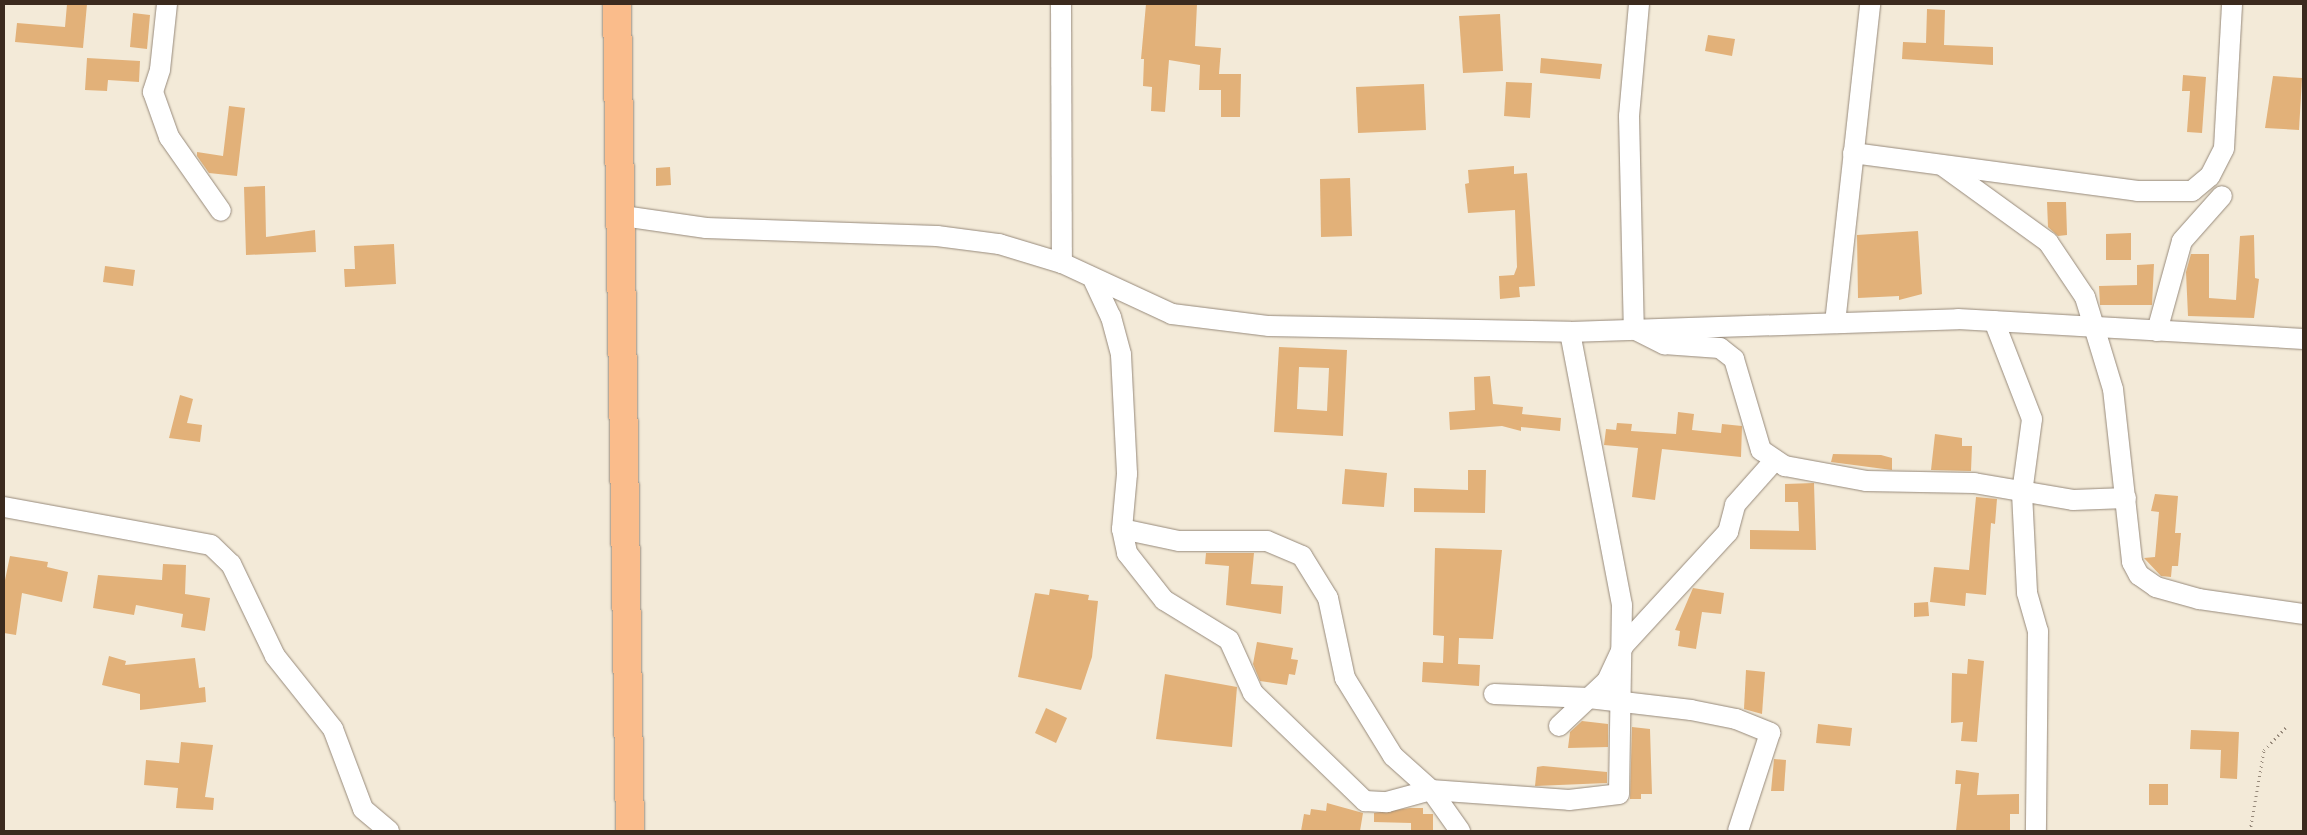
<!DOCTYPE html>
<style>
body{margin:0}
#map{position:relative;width:2307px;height:835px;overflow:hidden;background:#f3ead8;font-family:"Gochi Hand",sans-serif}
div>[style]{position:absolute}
.building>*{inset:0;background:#e2b179}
.path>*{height:3px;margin-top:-1.5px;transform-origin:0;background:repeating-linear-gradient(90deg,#978a7b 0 1px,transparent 0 5px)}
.roads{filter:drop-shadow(0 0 1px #978a7b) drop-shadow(0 0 1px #978a7b)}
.minor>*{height:20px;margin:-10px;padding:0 10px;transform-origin:10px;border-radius:10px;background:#fff}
.highway>*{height:28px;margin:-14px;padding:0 14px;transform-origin:14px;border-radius:14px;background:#fabc8b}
span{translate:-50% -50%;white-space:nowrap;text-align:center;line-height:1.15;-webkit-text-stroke:5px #f6f6f2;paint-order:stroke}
.frame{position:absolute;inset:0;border:5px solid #3b2a1e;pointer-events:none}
</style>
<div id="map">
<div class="building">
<i style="clip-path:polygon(67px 4px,87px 4px,83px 48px,15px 42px,17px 23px,65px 27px)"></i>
<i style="clip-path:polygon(1146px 4px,1197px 4px,1195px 46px,1221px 48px,1219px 74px,1241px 74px,1240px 117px,1221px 117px,1221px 90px,1199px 90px,1200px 65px,1169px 60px,1165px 112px,1151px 111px,1152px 87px,1143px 86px,1144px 59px,1141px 59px)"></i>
<i style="clip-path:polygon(1927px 9px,1945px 10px,1944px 45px,1993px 47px,1993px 65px,1902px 59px,1903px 42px,1926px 43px)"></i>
<i style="clip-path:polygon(133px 13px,150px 15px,147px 49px,130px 47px)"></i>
<i style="clip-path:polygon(1500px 14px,1503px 71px,1463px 73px,1459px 16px)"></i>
<i style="clip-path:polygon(1708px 35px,1735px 39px,1732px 56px,1705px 51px)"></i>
<i style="clip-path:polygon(87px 58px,140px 61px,139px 82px,108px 80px,107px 91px,85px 90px)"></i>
<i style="clip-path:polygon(1541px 58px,1602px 64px,1600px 79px,1540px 73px)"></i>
<i style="clip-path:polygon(2183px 75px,2206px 77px,2202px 133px,2187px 132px,2190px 91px,2182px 91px)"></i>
<i style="clip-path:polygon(2273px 76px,2302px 78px,2299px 130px,2265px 128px)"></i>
<i style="clip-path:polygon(1506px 82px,1532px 83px,1530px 118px,1504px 116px)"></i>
<i style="clip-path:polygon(1424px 84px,1426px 130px,1358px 133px,1356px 87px)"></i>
<i style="clip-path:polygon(229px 106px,245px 108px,237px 176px,209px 173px,197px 156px,197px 152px,223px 156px)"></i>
<i style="clip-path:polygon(1514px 166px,1514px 174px,1527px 173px,1535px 286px,1519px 287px,1520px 297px,1500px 299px,1499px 276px,1514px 275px,1517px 267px,1515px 210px,1468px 213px,1465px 184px,1469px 183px,1468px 170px)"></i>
<i style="clip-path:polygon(670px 167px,671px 185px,656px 186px,656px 168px)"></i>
<i style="clip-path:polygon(1350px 178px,1352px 236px,1321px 237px,1320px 179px)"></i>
<i style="clip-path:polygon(265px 186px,266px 237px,315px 230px,316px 252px,246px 255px,244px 187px)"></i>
<i style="clip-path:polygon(2047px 202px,2066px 202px,2067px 235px,2058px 236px,2048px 227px)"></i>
<i style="clip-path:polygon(1918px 231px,1922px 294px,1899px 300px,1899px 296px,1858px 298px,1857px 235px)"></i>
<i style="clip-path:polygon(2131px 233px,2131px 260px,2106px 260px,2106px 234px)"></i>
<i style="clip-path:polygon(2254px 235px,2255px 278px,2259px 279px,2254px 318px,2188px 316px,2186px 272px,2191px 254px,2209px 254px,2209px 298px,2236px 300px,2240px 236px)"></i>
<i style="clip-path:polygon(394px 244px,396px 284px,345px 287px,344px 269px,355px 269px,354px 246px)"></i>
<i style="clip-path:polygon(2154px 264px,2152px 305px,2100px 305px,2099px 286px,2137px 285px,2137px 265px)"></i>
<i style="clip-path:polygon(105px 266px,135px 270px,133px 286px,103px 282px)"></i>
<i style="clip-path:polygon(evenodd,1279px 347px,1347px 350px,1343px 436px,1274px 432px,1279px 347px,1299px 367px,1329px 368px,1327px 411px,1297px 409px,1299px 367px)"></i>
<i style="clip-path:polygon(1490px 376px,1493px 404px,1523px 407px,1522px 414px,1561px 418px,1560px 431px,1521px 427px,1521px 431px,1502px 426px,1450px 430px,1449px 412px,1475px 410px,1474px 377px)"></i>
<i style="clip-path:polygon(180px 395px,193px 399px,187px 423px,202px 425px,200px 442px,169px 438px)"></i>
<i style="clip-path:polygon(1678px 412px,1694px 414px,1692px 430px,1721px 433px,1722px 424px,1742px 426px,1741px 457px,1662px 449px,1655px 500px,1632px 497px,1638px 448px,1604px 445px,1606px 429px,1616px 430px,1617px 423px,1632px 424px,1631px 431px,1676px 434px)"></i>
<i style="clip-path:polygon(1935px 434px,1962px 438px,1962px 446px,1972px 446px,1971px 471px,1931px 470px)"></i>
<i style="clip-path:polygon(1833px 454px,1881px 455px,1892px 458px,1892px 470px,1831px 462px)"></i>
<i style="clip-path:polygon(1345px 469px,1387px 473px,1384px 507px,1342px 504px)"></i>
<i style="clip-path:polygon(1468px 470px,1486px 470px,1485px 513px,1414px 512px,1414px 488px,1468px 490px)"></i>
<i style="clip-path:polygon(1814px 483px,1816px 550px,1750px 549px,1750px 530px,1799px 531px,1798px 502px,1785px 502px,1785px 484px)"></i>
<i style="clip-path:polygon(2155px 494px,2178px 496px,2175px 533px,2181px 533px,2178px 566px,2172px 566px,2171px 577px,2161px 576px,2144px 558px,2155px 557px,2159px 512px,2151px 511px)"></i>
<i style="clip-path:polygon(1976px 497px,1997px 499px,1995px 524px,1991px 523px,1986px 595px,1966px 593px,1965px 606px,1930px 602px,1934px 567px,1969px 570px)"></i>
<i style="clip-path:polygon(1435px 548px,1502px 550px,1493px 639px,1459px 638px,1458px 664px,1480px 665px,1479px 686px,1422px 682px,1423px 662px,1443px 663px,1444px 636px,1433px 635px)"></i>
<i style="clip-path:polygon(1206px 553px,1254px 553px,1251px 584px,1283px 586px,1281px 614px,1226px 605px,1229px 566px,1205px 564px)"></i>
<i style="clip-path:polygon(10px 556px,48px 562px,47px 567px,68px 572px,62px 602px,22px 593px,16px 635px,4px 633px,4px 585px)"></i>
<i style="clip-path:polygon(163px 564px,186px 565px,185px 594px,210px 598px,205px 631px,181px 627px,183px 614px,136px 605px,134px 615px,93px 608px,98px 575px,162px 580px)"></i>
<i style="clip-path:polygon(1693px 588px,1724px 593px,1721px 614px,1702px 612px,1696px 649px,1678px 646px,1680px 631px,1675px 630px)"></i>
<i style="clip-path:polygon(1050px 589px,1089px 595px,1088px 600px,1098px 601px,1092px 657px,1081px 690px,1018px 677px,1035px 593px,1049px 595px)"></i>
<i style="clip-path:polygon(1928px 602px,1929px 616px,1914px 617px,1914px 603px)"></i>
<i style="clip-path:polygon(1257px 642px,1293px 648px,1291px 659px,1298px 660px,1295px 675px,1289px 674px,1287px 685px,1260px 681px,1253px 664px)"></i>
<i style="clip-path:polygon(109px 656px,126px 661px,125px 665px,195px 658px,199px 688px,205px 687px,206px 702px,140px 710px,140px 694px,102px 685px)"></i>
<i style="clip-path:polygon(1968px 659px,1984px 661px,1977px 742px,1961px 741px,1963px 722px,1951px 723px,1952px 673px,1967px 674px)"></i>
<i style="clip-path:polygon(1746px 670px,1765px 672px,1762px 714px,1744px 709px)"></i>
<i style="clip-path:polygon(1165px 674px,1237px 687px,1232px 747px,1156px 739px)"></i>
<i style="clip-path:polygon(1046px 708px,1067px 718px,1056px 743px,1035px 733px)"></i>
<i style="clip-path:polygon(1582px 721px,1608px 724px,1608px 747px,1568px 748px,1570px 732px)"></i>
<i style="clip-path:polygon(1818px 724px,1852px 728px,1850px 746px,1816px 743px)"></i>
<i style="clip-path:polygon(1632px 727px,1650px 729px,1652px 794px,1641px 794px,1641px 799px,1630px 799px)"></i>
<i style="clip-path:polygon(2191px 730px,2239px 732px,2237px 779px,2220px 778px,2221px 750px,2190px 749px)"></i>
<i style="clip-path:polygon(181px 742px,213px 745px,205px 797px,214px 798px,213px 810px,176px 808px,178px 788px,144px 785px,146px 760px,179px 763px)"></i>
<i style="clip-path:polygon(1774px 759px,1786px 760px,1784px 791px,1771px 791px)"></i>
<i style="clip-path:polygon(1543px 766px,1607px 772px,1607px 783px,1535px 786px,1537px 767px)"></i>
<i style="clip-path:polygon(1956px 770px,1979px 773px,1977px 795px,2019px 794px,2019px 814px,2010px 814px,2010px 831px,1956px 831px,1961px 784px,1955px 784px)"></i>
<i style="clip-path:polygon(2149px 784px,2168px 784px,2168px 805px,2149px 805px)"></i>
<i style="clip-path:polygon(1327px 803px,1363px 813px,1360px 831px,1301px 831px,1304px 814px,1310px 815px,1311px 809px,1326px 811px)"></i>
<i style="clip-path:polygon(1410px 808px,1423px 808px,1423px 814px,1433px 814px,1433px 831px,1411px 831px,1411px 823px,1374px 822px,1374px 813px)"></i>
</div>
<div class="path">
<i style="left:2250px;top:831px;width:82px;rotate:-80.2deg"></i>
<i style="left:2264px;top:750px;width:33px;rotate:-46deg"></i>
</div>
<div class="roads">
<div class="minor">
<i style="left:167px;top:4px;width:66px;rotate:96.1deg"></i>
<i style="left:160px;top:70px;width:23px;rotate:108deg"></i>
<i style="left:153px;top:92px;width:48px;rotate:70.4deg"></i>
<i style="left:169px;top:137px;width:90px;rotate:54.9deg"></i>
<i style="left:1061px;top:4px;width:259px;rotate:89.8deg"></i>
<i style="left:1639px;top:4px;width:112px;rotate:95.1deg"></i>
<i style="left:1629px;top:116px;width:213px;rotate:88.7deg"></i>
<i style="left:1634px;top:329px;width:34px;rotate:27deg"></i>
<i style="left:1664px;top:344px;width:56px;rotate:4.1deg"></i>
<i style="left:1720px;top:348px;width:18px;rotate:38deg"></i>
<i style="left:1734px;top:359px;width:95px;rotate:73.5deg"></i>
<i style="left:1761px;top:450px;width:29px;rotate:34deg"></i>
<i style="left:1785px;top:466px;width:82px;rotate:10.5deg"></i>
<i style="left:1866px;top:481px;width:108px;rotate:1.1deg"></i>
<i style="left:1974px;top:483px;width:100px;rotate:9.7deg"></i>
<i style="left:2073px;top:500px;width:53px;rotate:-2.2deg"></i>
<i style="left:1853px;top:153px;width:287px;rotate:7.6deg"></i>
<i style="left:2137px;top:191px;width:55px"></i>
<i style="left:2192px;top:191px;width:23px;rotate:-40deg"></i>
<i style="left:2210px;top:176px;width:31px;rotate:-63deg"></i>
<i style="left:2224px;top:148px;width:144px;rotate:-86.8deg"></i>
<i style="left:1943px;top:166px;width:130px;rotate:35.9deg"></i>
<i style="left:2048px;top:242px;width:66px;rotate:56.1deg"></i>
<i style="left:2085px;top:297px;width:96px;rotate:73.1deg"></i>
<i style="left:2113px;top:389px;width:174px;rotate:83.7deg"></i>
<i style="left:2132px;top:562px;width:15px;rotate:62deg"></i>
<i style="left:2139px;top:575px;width:21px;rotate:35deg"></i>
<i style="left:2156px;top:587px;width:45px;rotate:15.6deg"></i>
<i style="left:2199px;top:599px;width:105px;rotate:8.2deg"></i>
<i style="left:623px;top:216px;width:84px;rotate:8.2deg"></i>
<i style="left:706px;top:228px;width:231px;rotate:2deg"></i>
<i style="left:937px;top:236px;width:63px;rotate:7.4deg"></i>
<i style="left:999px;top:244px;width:66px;rotate:16.8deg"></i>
<i style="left:1062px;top:263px;width:121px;rotate:24.9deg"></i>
<i style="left:1172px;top:314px;width:98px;rotate:7.1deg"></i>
<i style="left:1269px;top:326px;width:301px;rotate:1.1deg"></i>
<i style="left:1570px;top:332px;width:388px;rotate:-1.9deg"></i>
<i style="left:1958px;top:319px;width:346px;rotate:3.3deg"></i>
<i style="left:1094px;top:281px;width:40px;rotate:65deg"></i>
<i style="left:1111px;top:317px;width:39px;rotate:75deg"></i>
<i style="left:1121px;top:355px;width:119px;rotate:87.1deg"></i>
<i style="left:1127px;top:474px;width:55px;rotate:95.2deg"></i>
<i style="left:1122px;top:529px;width:25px;rotate:78deg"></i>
<i style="left:1127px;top:553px;width:60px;rotate:51.8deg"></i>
<i style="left:1164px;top:600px;width:76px;rotate:31.6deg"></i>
<i style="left:1229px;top:640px;width:58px;rotate:65.6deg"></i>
<i style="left:1253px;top:693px;width:156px;rotate:44deg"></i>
<i style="left:1365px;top:801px;width:22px;rotate:3deg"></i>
<i style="left:1387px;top:802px;width:46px;rotate:-15.3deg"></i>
<i style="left:1431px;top:790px;width:138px;rotate:4.1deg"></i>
<i style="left:1569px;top:800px;width:50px;rotate:-6.8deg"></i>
<i style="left:1619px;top:794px;width:189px;rotate:-89.1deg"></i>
<i style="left:1622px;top:605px;width:278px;rotate:-100.8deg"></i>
<i style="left:1994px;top:321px;width:105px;rotate:68.8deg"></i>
<i style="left:2032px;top:419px;width:75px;rotate:97.7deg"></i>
<i style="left:2022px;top:493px;width:100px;rotate:87.1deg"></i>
<i style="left:2027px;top:593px;width:40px;rotate:74deg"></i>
<i style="left:2038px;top:631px;width:200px;rotate:90.6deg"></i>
<i style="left:1835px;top:323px;width:321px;rotate:-83.7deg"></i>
<i style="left:2157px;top:331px;width:93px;rotate:-74.5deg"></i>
<i style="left:2182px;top:241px;width:60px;rotate:-48.4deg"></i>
<i style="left:4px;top:507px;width:210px;rotate:10.4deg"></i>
<i style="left:211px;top:545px;width:28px;rotate:44deg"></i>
<i style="left:231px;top:564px;width:102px;rotate:64.4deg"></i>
<i style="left:275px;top:656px;width:93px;rotate:51.5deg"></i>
<i style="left:333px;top:729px;width:85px;rotate:69.4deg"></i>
<i style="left:363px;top:809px;width:34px;rotate:40deg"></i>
<i style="left:1122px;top:529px;width:58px;rotate:11.9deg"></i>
<i style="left:1179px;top:541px;width:88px"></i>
<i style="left:1267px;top:541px;width:38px;rotate:23deg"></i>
<i style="left:1302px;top:556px;width:49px;rotate:58.2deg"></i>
<i style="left:1328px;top:598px;width:82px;rotate:78deg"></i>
<i style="left:1345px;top:678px;width:92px;rotate:58.4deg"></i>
<i style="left:1393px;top:756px;width:51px;rotate:41.8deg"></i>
<i style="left:1431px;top:790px;width:50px;rotate:54.7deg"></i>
<i style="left:1494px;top:694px;width:95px;rotate:2.4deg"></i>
<i style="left:1589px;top:698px;width:103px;rotate:6.7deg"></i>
<i style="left:1691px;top:710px;width:46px;rotate:11.3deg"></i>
<i style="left:1736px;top:719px;width:37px;rotate:22deg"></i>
<i style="left:1770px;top:733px;width:103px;rotate:108.1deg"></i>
<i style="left:1559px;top:726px;width:66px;rotate:-43.2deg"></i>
<i style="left:1607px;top:681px;width:40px;rotate:-65deg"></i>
<i style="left:1624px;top:645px;width:154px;rotate:-47.4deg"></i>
<i style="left:1728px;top:532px;width:28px;rotate:-75deg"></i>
<i style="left:1735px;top:505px;width:60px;rotate:-48.4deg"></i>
</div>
<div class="highway">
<i style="left:617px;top:4px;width:827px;rotate:89.1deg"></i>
</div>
</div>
<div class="frame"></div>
</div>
